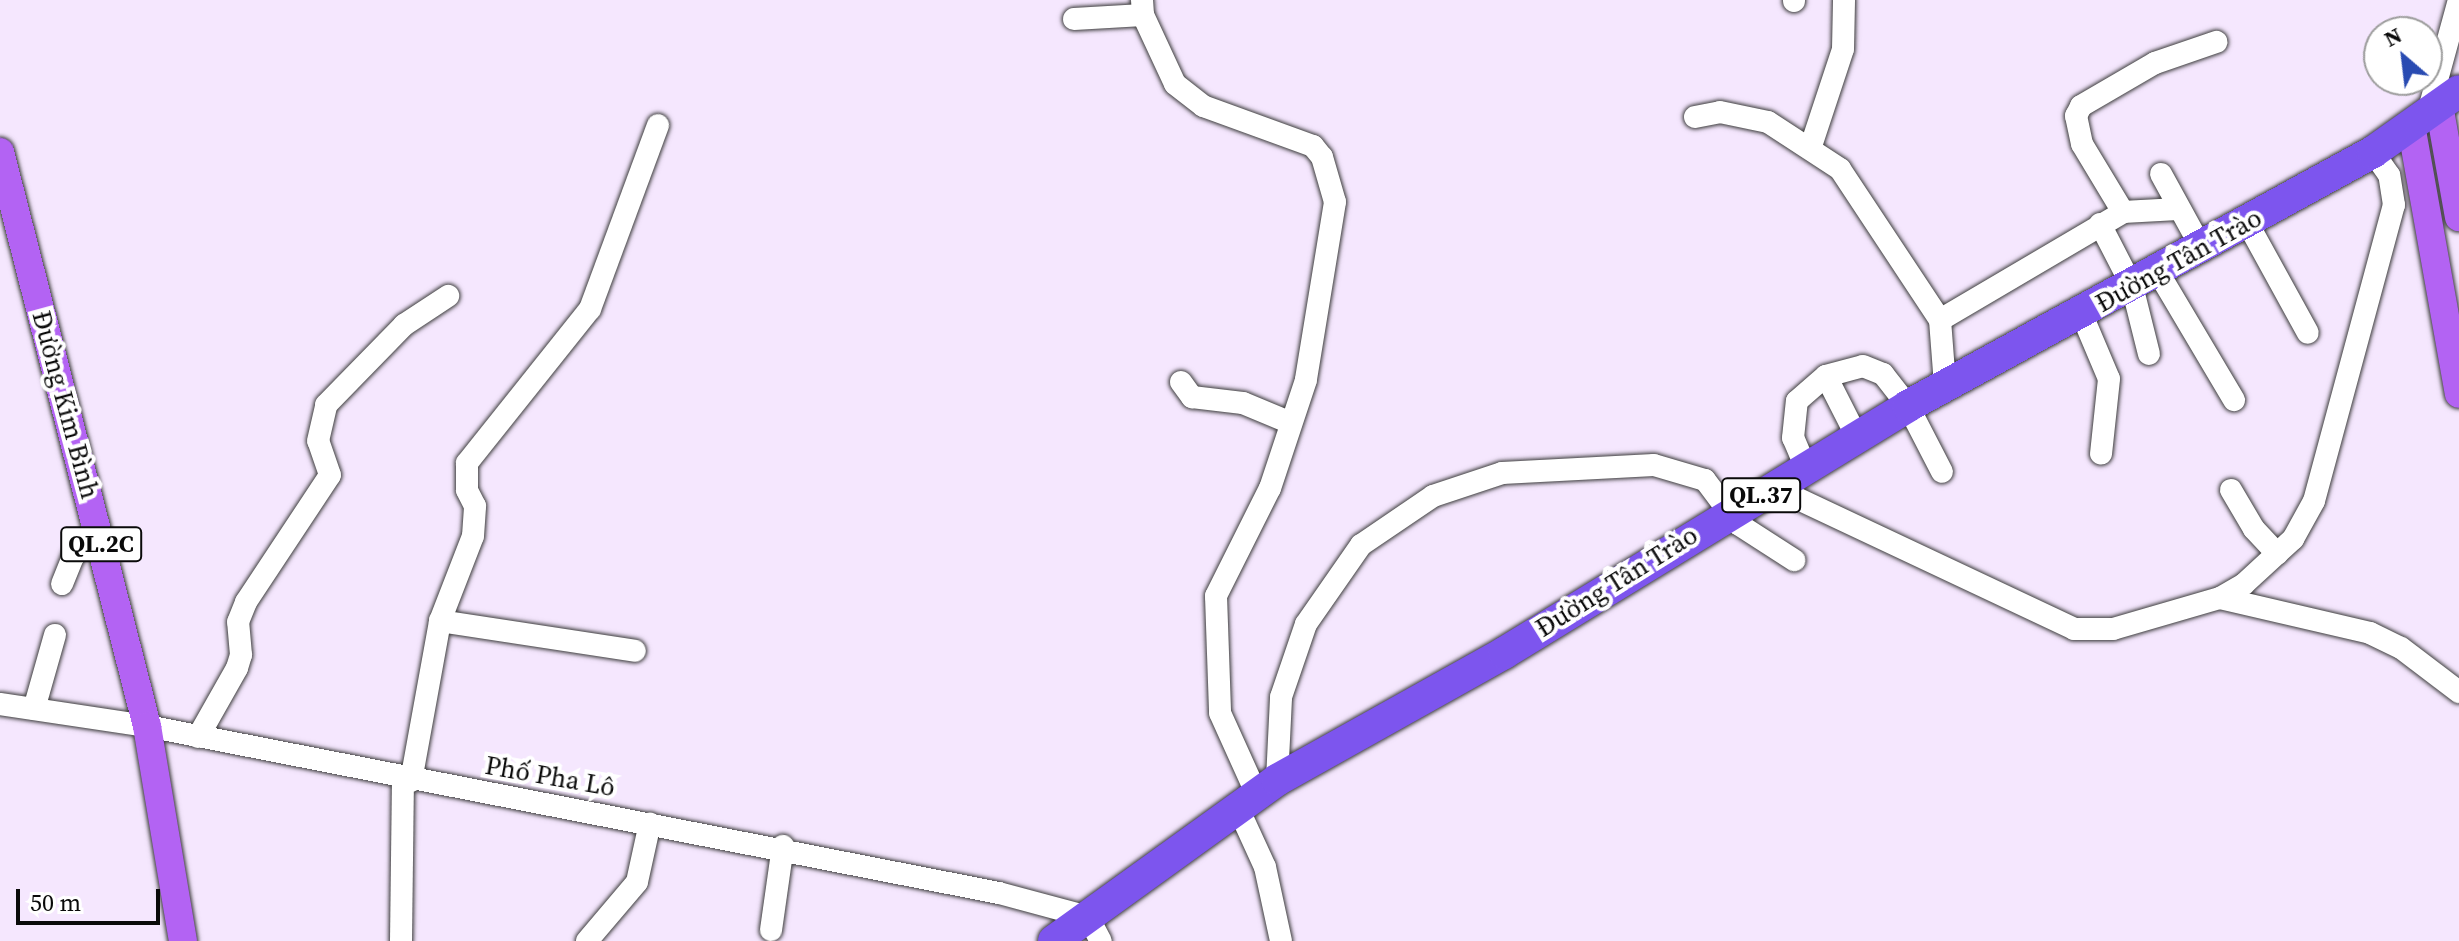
<!DOCTYPE html>
<meta charset="utf-8">
<style>
body{margin:0}
#map{position:relative;width:2459px;height:941px;overflow:hidden;background:#f5e7fe;font-family:"Source Serif 4",serif}
div>[style]{position:absolute}
.roads{filter:drop-shadow(0 0 2px #3d3d3d) drop-shadow(0 0 2px #3d3d3d)}
.minor>*{height:22px;margin:-11px;padding:0 11px;transform-origin:11px;border-radius:11px;background:#fff}
.major>*{height:28px;margin:-14px;padding:0 14px;transform-origin:14px;border-radius:14px;background:#b363f3}
.highway>*{height:32px;margin:-16px;padding:0 16px;transform-origin:16px;border-radius:16px;background:#7d55ee}
span{translate:-50% -50%;white-space:nowrap;text-align:center;line-height:1.15;-webkit-text-stroke:8px #fff;paint-order:stroke}
.shield-label span{padding:2px 6px;background:#fff;border:2px solid;border-radius:6px;-webkit-text-stroke-width:0}
.shield-label{font-size:24px;color:#0a0a0a;font-weight:700}
.street-label{font-size:26px;color:#0a0a0a}
.north{position:absolute;left:2363px;top:16px;width:80px;height:80px;box-sizing:border-box;background:#fff;border:2px solid #9d9d9d;border-radius:50%;rotate:332deg;font-size:22px;font-weight:700;line-height:32px;text-align:center;color:#0a0a0a}
.north::after{content:'';display:block;margin:auto;width:28px;height:36px;background:#294bb2;clip-path:polygon(50% 0,100% 100%,50% 72%,0 100%)}
.scale{position:absolute;left:16px;top:889px;width:144px;height:36px;box-sizing:border-box;border:4px solid #0a0a0a;border-top:0;padding-left:10px;font-size:24px;line-height:28px;white-space:nowrap;color:#0a0a0a;-webkit-text-stroke:6px #fff;paint-order:stroke}
</style>
<div id="map">
<div class="roads">
<div class="minor">
<i style="left:1142px;top:0;width:15px;rotate:86deg"></i>
<i style="left:1143px;top:15px;width:76px;rotate:65.1deg"></i>
<i style="left:1175px;top:84px;width:36px;rotate:38deg"></i>
<i style="left:1203px;top:106px;width:117px;rotate:20deg"></i>
<i style="left:1313px;top:146px;width:14px;rotate:51deg"></i>
<i style="left:1322px;top:157px;width:47px;rotate:73.9deg"></i>
<i style="left:1335px;top:202px;width:180px;rotate:99.3deg"></i>
<i style="left:1306px;top:380px;width:114px;rotate:108.4deg"></i>
<i style="left:1270px;top:488px;width:121px;rotate:116.6deg"></i>
<i style="left:1216px;top:596px;width:117px;rotate:88deg"></i>
<i style="left:1220px;top:713px;width:90px;rotate:65.7deg"></i>
<i style="left:1794px;top:1px;width:1px;rotate:-90deg"></i>
<i style="left:1074px;top:19px;width:69px;rotate:-3.3deg"></i>
<i style="left:2428px;top:113px;width:117px;rotate:-74.7deg"></i>
<i style="left:1695px;top:117px;width:25px;rotate:-11deg"></i>
<i style="left:1720px;top:112px;width:49px;rotate:11.8deg"></i>
<i style="left:1768px;top:122px;width:86px;rotate:33.1deg"></i>
<i style="left:1840px;top:169px;width:181px;rotate:56.5deg"></i>
<i style="left:1811px;top:146px;width:102px;rotate:-71.7deg"></i>
<i style="left:1843px;top:49px;width:49px;rotate:-88.8deg"></i>
<i style="left:2161px;top:174px;width:83px;rotate:61.3deg"></i>
<i style="left:2123px;top:212px;width:79px;rotate:-121.1deg"></i>
<i style="left:2082px;top:144px;width:29px;rotate:-102deg"></i>
<i style="left:2076px;top:116px;width:11px;rotate:-63deg"></i>
<i style="left:2081px;top:106px;width:86px;rotate:-30.2deg"></i>
<i style="left:2155px;top:63px;width:65px;rotate:-19deg"></i>
<i style="left:2100px;top:224px;width:70px;rotate:62.7deg"></i>
<i style="left:2132px;top:286px;width:70px;rotate:76deg"></i>
<i style="left:2248px;top:224px;width:124px;rotate:61.2deg"></i>
<i style="left:2158px;top:272px;width:149px;rotate:59.3deg"></i>
<i style="left:2082px;top:315px;width:69px;rotate:67.1deg"></i>
<i style="left:2109px;top:379px;width:75px;rotate:96.1deg"></i>
<i style="left:1826px;top:376px;width:68px;rotate:63.1deg"></i>
<i style="left:1181px;top:382px;width:19px;rotate:54deg"></i>
<i style="left:1192px;top:397px;width:51px;rotate:6.7deg"></i>
<i style="left:1243px;top:403px;width:52px;rotate:22.6deg"></i>
<i style="left:1945px;top:385px;width:65px;rotate:-94.4deg"></i>
<i style="left:1940px;top:320px;width:212px;rotate:-30.5deg"></i>
<i style="left:2123px;top:212px;width:55px;rotate:-3.1deg"></i>
<i style="left:1806px;top:468px;width:33px;rotate:-113deg"></i>
<i style="left:1793px;top:438px;width:37px;rotate:-84deg"></i>
<i style="left:1797px;top:401px;width:38px;rotate:-41deg"></i>
<i style="left:1826px;top:376px;width:38px;rotate:-15deg"></i>
<i style="left:1863px;top:366px;width:22px;rotate:22deg"></i>
<i style="left:1883px;top:374px;width:41px;rotate:52deg"></i>
<i style="left:1908px;top:406px;width:74px;rotate:62.7deg"></i>
<i style="left:1775px;top:488px;width:331px;rotate:25.2deg"></i>
<i style="left:2074px;top:629px;width:39px"></i>
<i style="left:2113px;top:629px;width:111px;rotate:-16.2deg"></i>
<i style="left:2220px;top:598px;width:28px;rotate:-30deg"></i>
<i style="left:2244px;top:584px;width:67px;rotate:-42.6deg"></i>
<i style="left:2293px;top:539px;width:43px;rotate:-61.1deg"></i>
<i style="left:2314px;top:501px;width:307px;rotate:-74.9deg"></i>
<i style="left:2394px;top:205px;width:30px;rotate:-99deg"></i>
<i style="left:2389px;top:175px;width:28px;rotate:-125deg"></i>
<i style="left:2231px;top:490px;width:45px;rotate:59.5deg"></i>
<i style="left:2254px;top:529px;width:34px;rotate:47deg"></i>
<i style="left:62px;top:584px;width:29px;rotate:-68deg"></i>
<i style="left:73px;top:557px;width:37px;rotate:-49deg"></i>
<i style="left:2220px;top:598px;width:154px;rotate:13.1deg"></i>
<i style="left:2370px;top:633px;width:34px;rotate:26deg"></i>
<i style="left:2401px;top:648px;width:73px;rotate:37.2deg"></i>
<i style="left:440px;top:621px;width:197px;rotate:8.7deg"></i>
<i style="left:0;top:704px;width:149px;rotate:8.5deg"></i>
<i style="left:147px;top:726px;width:868px;rotate:11.09deg"></i>
<i style="left:999px;top:893px;width:92px;rotate:15.1deg"></i>
<i style="left:1088px;top:917px;width:27px;rotate:62deg"></i>
<i style="left:34px;top:709px;width:77px;rotate:-74.2deg"></i>
<i style="left:198px;top:737px;width:79px;rotate:-60.5deg"></i>
<i style="left:237px;top:668px;width:14px;rotate:-73deg"></i>
<i style="left:241px;top:655px;width:33px;rotate:-95deg"></i>
<i style="left:238px;top:622px;width:22px;rotate:-68deg"></i>
<i style="left:246px;top:602px;width:152px;rotate:-56.5deg"></i>
<i style="left:330px;top:475px;width:36px;rotate:-109deg"></i>
<i style="left:318px;top:441px;width:37px;rotate:-77deg"></i>
<i style="left:326px;top:405px;width:112px;rotate:-45.7deg"></i>
<i style="left:404px;top:325px;width:53px;rotate:-33.4deg"></i>
<i style="left:1277px;top:780px;width:83px;rotate:-87.2deg"></i>
<i style="left:1281px;top:697px;width:77px;rotate:-71.1deg"></i>
<i style="left:1306px;top:624px;width:96px;rotate:-55.2deg"></i>
<i style="left:1361px;top:545px;width:87px;rotate:-34.2deg"></i>
<i style="left:1433px;top:496px;width:73px;rotate:-18.4deg"></i>
<i style="left:1502px;top:473px;width:152px;rotate:-3deg"></i>
<i style="left:1654px;top:465px;width:53px;rotate:16.4deg"></i>
<i style="left:1705px;top:480px;width:55px;rotate:53.1deg"></i>
<i style="left:1738px;top:524px;width:67px;rotate:32.7deg"></i>
<i style="left:411px;top:781px;width:163px;rotate:-79.7deg"></i>
<i style="left:440px;top:621px;width:91px;rotate:-68.8deg"></i>
<i style="left:473px;top:536px;width:30px;rotate:-86deg"></i>
<i style="left:475px;top:506px;width:18px;rotate:-117deg"></i>
<i style="left:467px;top:490px;width:27px;rotate:-90deg"></i>
<i style="left:467px;top:463px;width:197px;rotate:-51.4deg"></i>
<i style="left:590px;top:309px;width:196px;rotate:-69.7deg"></i>
<i style="left:1238px;top:808px;width:65px;rotate:65.4deg"></i>
<i style="left:1265px;top:867px;width:76px;rotate:77.8deg"></i>
<i style="left:771px;top:930px;width:85px;rotate:-81.9deg"></i>
<i style="left:401px;top:941px;width:161px;rotate:-89.3deg"></i>
<i style="left:587px;top:941px;width:77px;rotate:-49.7deg"></i>
<i style="left:637px;top:882px;width:60px;rotate:-77.6deg"></i>
</div>
<div class="major">
<i style="left:2439px;top:105px;width:114px;rotate:79.9deg"></i>
<i style="left:2411px;top:125px;width:273px;rotate:79.9deg"></i>
<i style="left:0;top:152px;width:593px;rotate:75.64deg"></i>
<i style="left:147px;top:726px;width:218px;rotate:80.5deg"></i>
</div>
<div class="highway">
<i style="left:1054px;top:941px;width:275px;rotate:-35.8deg"></i>
<i style="left:1277px;top:780px;width:260px;rotate:-29.2deg"></i>
<i style="left:1504px;top:653px;width:474px;rotate:-31.4deg"></i>
<i style="left:1908px;top:406px;width:530px;rotate:-28.64deg"></i>
<i style="left:2373px;top:152px;width:105px;rotate:-35.3deg"></i>
</div>
</div>
<div class="shield-label">
<span style="left:1761px;top:495px">QL.37</span>
<span style="left:101px;top:544px">QL.2C</span>
</div>
<div class="street-label">
<span style="left:2179px;top:261px;rotate:-29deg">Đường Tân Trào</span>
<span style="left:65px;top:405px;rotate:75deg">Đường Kim Bình</span>
<span style="left:1617px;top:582px;rotate:-32deg">Đường Tân Trào</span>
<span style="left:550px;top:777px;rotate:10deg">Phố Pha Lô</span>
</div>
<div class="north">N</div>
<div class="scale">50 m</div>
</div>
